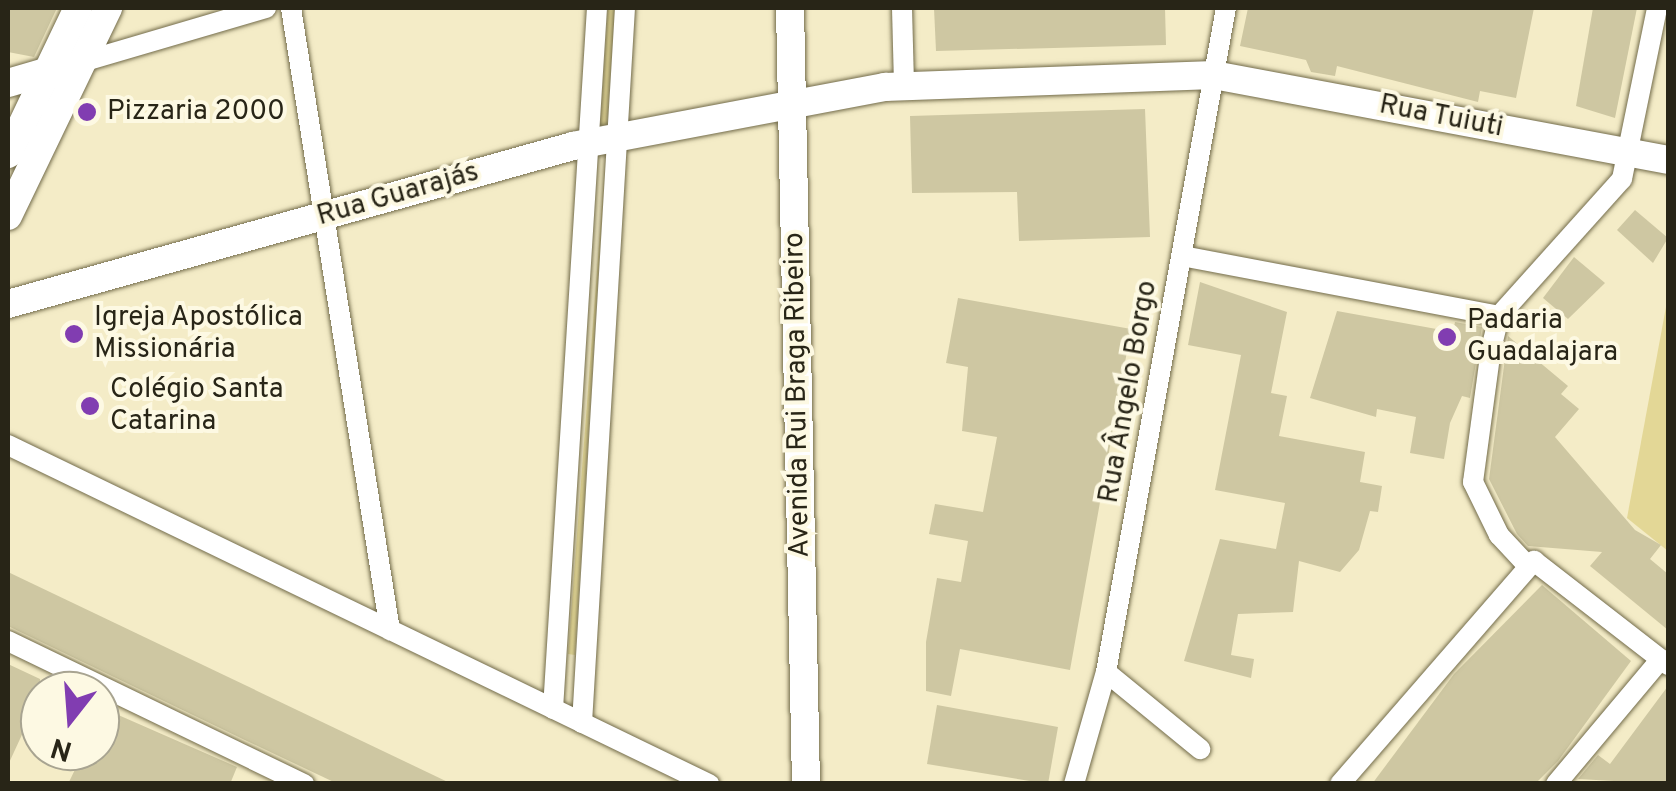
<!DOCTYPE html>
<meta charset="utf-8">
<style>
body{margin:0}
#map{position:relative;width:1676px;height:791px;overflow:hidden;background:#f4ecc7;font-family:Overpass,sans-serif}
div>[style]{position:absolute}
.green>*{inset:0;background:#e3d796}
.building>*{inset:0;background:#cec7a2}
.roads{filter:drop-shadow(0 0 2px #726b4a) drop-shadow(0 0 2px #726b4a)}
.street>*{height:20px;margin:-10px;padding:0 10px;transform-origin:10px;border-radius:10px;background:#fff}
.secondary>*{height:28px;margin:-14px;padding:0 14px;transform-origin:14px;border-radius:14px;background:#fff}
.dots>*{width:28px;height:28px;translate:-50% -50%;box-sizing:border-box;border:5px solid #fdf9e3;border-radius:50%}
span{translate:-50% -50%;white-space:nowrap;text-align:center;line-height:1.15;-webkit-text-stroke:8px #fdf9e3;paint-order:stroke}
.poi-label{font-size:28px;color:#282517}
.left{translate:0 -50%;text-align:left}
.street-label{font-size:28px;color:#282517}
.frame{position:absolute;inset:0;border:10px solid #282517;pointer-events:none}
.north{position:absolute;left:20px;top:671px;width:100px;height:100px;box-sizing:border-box;background:#fdf9e3;border:2px solid #a8a491;border-radius:50%;rotate:197deg;font-size:28px;font-weight:700;line-height:40px;text-align:center;color:#282517}
.north::after{content:'';display:block;margin:auto;width:35px;height:45px;background:#813db1;clip-path:polygon(50% 0,100% 100%,50% 72%,0 100%)}
</style>
<div id="map">
<div class="green">
<i style="clip-path:polygon(608px 8px,615px 8px,607px 126px,600px 125px)"></i>
<i style="clip-path:polygon(605px 165px,575px 655px,568px 654px)"></i>
<i style="clip-path:polygon(1668px 296px,1668px 551px,1627px 518px)"></i>
</div>
<div class="building">
<i style="clip-path:polygon(8px 8px,57px 8px,34px 57px,8px 52px)"></i>
<i style="clip-path:polygon(934px 8px,1165px 8px,1166px 45px,936px 51px)"></i>
<i style="clip-path:polygon(1248px 8px,1534px 8px,1516px 98px,1480px 91px,1478px 102px,1337px 66px,1335px 76px,1311px 72px,1306px 60px,1240px 46px)"></i>
<i style="clip-path:polygon(1593px 8px,1637px 8px,1615px 118px,1576px 106px)"></i>
<i style="clip-path:polygon(1145px 109px,1150px 237px,1019px 241px,1017px 192px,912px 193px,910px 116px)"></i>
<i style="clip-path:polygon(1635px 210px,1668px 238px,1653px 263px,1617px 230px)"></i>
<i style="clip-path:polygon(1574px 257px,1605px 283px,1568px 319px,1543px 298px)"></i>
<i style="clip-path:polygon(1200px 282px,1287px 312px,1271px 393px,1287px 396px,1279px 436px,1365px 452px,1360px 482px,1382px 486px,1378px 512px,1370px 511px,1359px 550px,1340px 572px,1299px 561px,1293px 612px,1238px 614px,1231px 655px,1254px 659px,1251px 678px,1184px 661px,1220px 539px,1276px 549px,1285px 503px,1215px 490px,1241px 355px,1188px 345px)"></i>
<i style="clip-path:polygon(958px 298px,1131px 329px,1070px 670px,960px 649px,951px 696px,926px 691px,926px 642px,937px 578px,961px 582px,968px 541px,929px 534px,935px 504px,983px 512px,997px 437px,962px 431px,968px 367px,946px 363px)"></i>
<i style="clip-path:polygon(1337px 311px,1453px 332px,1455px 322px,1482px 327px,1470px 398px,1462px 396px,1450px 423px,1444px 459px,1410px 453px,1416px 417px,1377px 409px,1376px 417px,1310px 398px)"></i>
<i style="clip-path:polygon(1508px 336px,1568px 386px,1561px 394px,1579px 409px,1555px 437px,1635px 530px,1661px 545px,1650px 559px,1668px 574px,1668px 630px,1590px 566px,1602px 552px,1528px 546px,1517px 534px,1489px 479px)"></i>
<i style="clip-path:polygon(8px 572px,226px 676px,452px 784px,338px 784px,249px 742px,8px 626px)"></i>
<i style="clip-path:polygon(1542px 585px,1631px 661px,1558px 761px,1535px 784px,1372px 784px,1454px 674px)"></i>
<i style="clip-path:polygon(8px 664px,40px 679px,40px 732px,26px 726px,8px 765px)"></i>
<i style="clip-path:polygon(1668px 686px,1668px 784px,1578px 779px,1598px 755px,1610px 764px)"></i>
<i style="clip-path:polygon(937px 705px,1058px 727px,1048px 784px,927px 764px)"></i>
<i style="clip-path:polygon(100px 707px,237px 767px,230px 784px,68px 784px,84px 751px,100px 751px)"></i>
</div>
<div class="roads">
<div class="street">
<i style="left:291px;top:8px;width:630px;rotate:80.96deg"></i>
<i style="left:902px;top:8px;width:78px;rotate:88.5deg"></i>
<i style="left:82px;top:62px;width:192px;rotate:-16.4deg"></i>
<i style="left:1182px;top:256px;width:323px;rotate:10.7deg"></i>
<i style="left:8px;top:445px;width:779px;rotate:25.81deg"></i>
<i style="left:1526px;top:564px;width:40px;rotate:-133deg"></i>
<i style="left:1499px;top:535px;width:59px;rotate:-116.1deg"></i>
<i style="left:1473px;top:482px;width:134px;rotate:-82.3deg"></i>
<i style="left:1491px;top:349px;width:34px;rotate:-76deg"></i>
<i style="left:1499px;top:316px;width:184px;rotate:-48.1deg"></i>
<i style="left:1622px;top:179px;width:175px;rotate:-78.4deg"></i>
<i style="left:8px;top:641px;width:329px;rotate:25.8deg"></i>
<i style="left:1106px;top:672px;width:122px;rotate:39.3deg"></i>
<i style="left:553px;top:709px;width:702px;rotate:-86.41deg"></i>
<i style="left:582px;top:723px;width:716px;rotate:-86.56deg"></i>
<i style="left:1074px;top:784px;width:116px;rotate:-74.1deg"></i>
<i style="left:1106px;top:672px;width:675px;rotate:-79.76deg"></i>
<i style="left:1340px;top:784px;width:296px;rotate:-49deg"></i>
<i style="left:1534px;top:561px;width:170px;rotate:37.8deg"></i>
<i style="left:1556px;top:784px;width:163px;rotate:-50deg"></i>
</div>
<div class="secondary">
<i style="left:790px;top:8px;width:776px;rotate:88.82deg"></i>
<i style="left:8px;top:83px;width:50px;rotate:-16.3deg"></i>
<i style="left:8px;top:154px;width:162px;rotate:-64.4deg"></i>
<i style="left:8px;top:216px;width:231px;rotate:-64.3deg"></i>
<i style="left:8px;top:304px;width:587px;rotate:-15.62deg"></i>
<i style="left:573px;top:146px;width:318px;rotate:-10.7deg"></i>
<i style="left:885px;top:87px;width:329px;rotate:-2.1deg"></i>
<i style="left:1214px;top:75px;width:462px;rotate:10.6deg"></i>
</div>
</div>
<div class="dots">
<i style="left:87px;top:112px;background:#813db1"></i>
<i style="left:74px;top:334px;background:#813db1"></i>
<i style="left:1447px;top:337px;background:#813db1"></i>
<i style="left:90px;top:406px;background:#813db1"></i>
</div>
<div class="poi-label">
<span class="left" style="left:107px;top:112px">Pizzaria 2000</span>
<span class="left" style="left:94px;top:334px">Igreja Apostólica<br>Missionária</span>
<span class="left" style="left:1467px;top:337px">Padaria<br>Guadalajara</span>
<span class="left" style="left:110px;top:406px">Colégio Santa<br>Catarina</span>
</div>
<div class="street-label">
<span style="left:1441px;top:117px;rotate:11deg">Rua Tuiuti</span>
<span style="left:398px;top:195px;rotate:-16deg">Rua Guarajás</span>
<span style="left:1129px;top:392px;rotate:-80deg">Rua Ângelo Borgo</span>
<span style="left:798px;top:395px;rotate:-91deg">Avenida Rui Braga Ribeiro</span>
</div>
<div class="frame"></div>
<div class="north">N</div>
</div>
